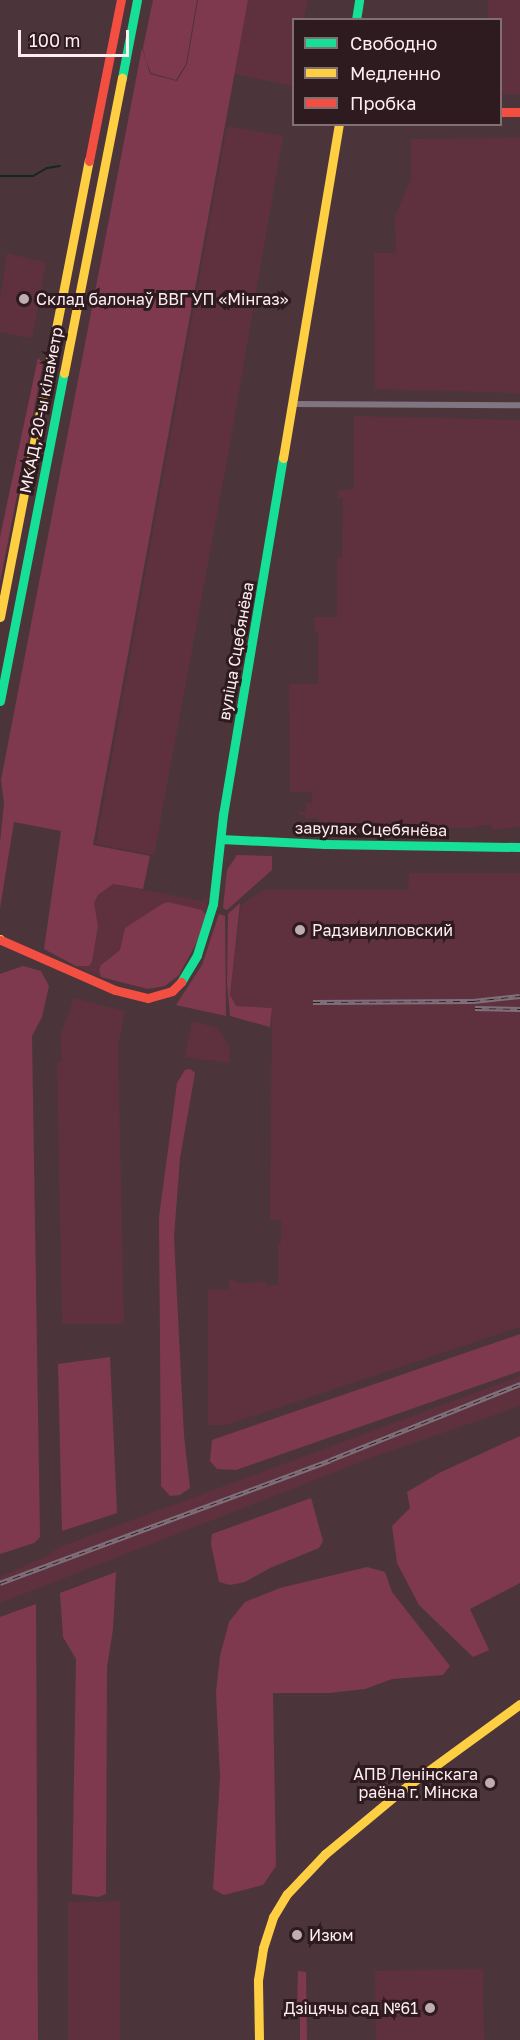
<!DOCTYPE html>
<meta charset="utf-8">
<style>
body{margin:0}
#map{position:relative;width:520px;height:2040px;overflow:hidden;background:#4b353b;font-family:"Golos Text",sans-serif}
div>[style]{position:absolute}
.built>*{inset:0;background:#5f313e}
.green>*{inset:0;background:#7f394e}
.stream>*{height:2px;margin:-1px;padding:0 1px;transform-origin:1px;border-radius:1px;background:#152623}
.street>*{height:6px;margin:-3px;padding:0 3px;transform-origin:3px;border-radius:3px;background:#807681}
.fast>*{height:9px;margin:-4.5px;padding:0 4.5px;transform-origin:4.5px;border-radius:4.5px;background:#16e098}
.slow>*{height:9px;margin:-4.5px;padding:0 4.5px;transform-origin:4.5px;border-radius:4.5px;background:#ffcf43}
.jam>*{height:9px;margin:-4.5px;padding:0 4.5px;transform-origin:4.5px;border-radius:4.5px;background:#f24e42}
.rail>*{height:4.5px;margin-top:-2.25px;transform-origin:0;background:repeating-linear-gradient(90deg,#2e1b20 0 7px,#7e717b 0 14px);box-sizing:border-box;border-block:2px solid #7e717b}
.dots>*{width:16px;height:16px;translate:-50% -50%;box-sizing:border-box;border:3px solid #2e1b20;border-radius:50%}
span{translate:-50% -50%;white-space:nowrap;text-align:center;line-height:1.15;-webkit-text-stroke:6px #2e1b20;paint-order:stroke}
.poi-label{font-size:16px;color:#feedf1}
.left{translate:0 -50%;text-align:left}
.right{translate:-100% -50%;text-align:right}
.street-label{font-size:16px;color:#feedf1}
.legend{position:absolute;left:292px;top:18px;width:210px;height:108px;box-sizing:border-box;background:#2e1b20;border:2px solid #816f74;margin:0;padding:8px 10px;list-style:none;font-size:18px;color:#feedf1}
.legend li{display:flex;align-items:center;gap:12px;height:30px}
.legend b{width:30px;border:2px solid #816f74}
.scale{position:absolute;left:18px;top:30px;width:111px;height:27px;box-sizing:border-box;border:3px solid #feedf1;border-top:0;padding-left:8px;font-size:18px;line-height:21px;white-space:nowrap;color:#feedf1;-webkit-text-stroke:4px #2e1b20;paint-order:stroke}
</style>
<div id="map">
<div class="built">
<i style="clip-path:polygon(248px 0,308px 0,304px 19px,294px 20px,293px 86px,234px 74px)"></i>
<i style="clip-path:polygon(488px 0,520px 0,520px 94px,501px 94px,500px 20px,488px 19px)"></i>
<i style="clip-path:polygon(227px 126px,283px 136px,228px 455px,154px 855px,96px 844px)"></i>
<i style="clip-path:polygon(520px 136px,520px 393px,375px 389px,374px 253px,396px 253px,395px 216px,411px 179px,411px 139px,517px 138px)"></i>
<i style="clip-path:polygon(7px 253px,46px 263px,32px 338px,0 332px,0 300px)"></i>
<i style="clip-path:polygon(354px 416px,520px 420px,520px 827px,492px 830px,491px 825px,481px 825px,473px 828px,318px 828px,318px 817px,306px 819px,306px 815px,299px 815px,299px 812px,306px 812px,306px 803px,312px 803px,312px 792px,290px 792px,289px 684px,318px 684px,318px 632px,315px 631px,315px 617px,337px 617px,337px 558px,342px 558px,343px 498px,338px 498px,338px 490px,354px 489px)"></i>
<i style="clip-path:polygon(409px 873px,520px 873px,520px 1327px,226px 1425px,208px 1425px,208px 1290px,229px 1289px,229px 1279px,238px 1283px,267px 1282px,267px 1286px,278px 1285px,278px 1244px,281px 1243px,281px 1220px,270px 1220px,272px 1008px,236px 1006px,230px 995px,241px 905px,263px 890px,408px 890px)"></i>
<i style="clip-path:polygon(113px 884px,201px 901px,207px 898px,206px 915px,202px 910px,168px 902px,162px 904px,125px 928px,120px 950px,105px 961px,99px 970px,101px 977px,76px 966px,88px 966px,92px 962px,98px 926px,94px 903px,102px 890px)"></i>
<i style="clip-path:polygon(74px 998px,125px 1011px,118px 1046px,124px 1324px,62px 1324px,57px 1063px,62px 1060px,60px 1037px)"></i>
<i style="clip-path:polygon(192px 1021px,218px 1028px,230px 1047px,229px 1063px,185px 1057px)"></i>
<i style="clip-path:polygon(520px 1376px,520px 1406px,376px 1456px,0 1603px,0 1577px,43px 1558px,60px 1547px)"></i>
<i style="clip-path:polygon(120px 1901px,120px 2040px,68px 2040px,68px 1902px)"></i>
<i style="clip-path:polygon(483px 1969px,484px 2040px,376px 2040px,375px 1971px)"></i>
</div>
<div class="green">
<i style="clip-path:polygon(153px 0,197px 0,186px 64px,176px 80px,151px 73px,146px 61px,143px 48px)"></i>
<i style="clip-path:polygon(198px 0,248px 0,93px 845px,150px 856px,143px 889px,113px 884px,98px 895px,94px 903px,98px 926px,92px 962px,89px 966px,76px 966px,44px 949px,61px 831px,14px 822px,0 908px,0 843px,4px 803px,1px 780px,142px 48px,150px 74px,177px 81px,187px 64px)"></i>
<i style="clip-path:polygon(38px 358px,43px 363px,0 582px,0 537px)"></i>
<i style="clip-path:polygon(237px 855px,272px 856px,272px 870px,227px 910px,223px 908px,227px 870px)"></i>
<i style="clip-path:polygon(168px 902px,202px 910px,206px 915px,197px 942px,179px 975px,165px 986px,148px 989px,101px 977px,99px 970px,101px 965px,120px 950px,125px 928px,162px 904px)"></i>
<i style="clip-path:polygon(240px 903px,230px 995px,236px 1006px,272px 1008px,270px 1027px,230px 1016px,227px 982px,228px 914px)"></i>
<i style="clip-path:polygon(219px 914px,225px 916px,226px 1016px,176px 1005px,202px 965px)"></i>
<i style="clip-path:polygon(23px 966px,41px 971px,49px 986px,42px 1017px,32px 1036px,40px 1537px,34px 1543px,0 1554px,0 974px)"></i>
<i style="clip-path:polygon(190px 1069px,195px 1073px,180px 1158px,174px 1237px,184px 1436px,190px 1488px,180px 1495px,170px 1496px,161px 1486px,161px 1471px,159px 1217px,177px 1083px,185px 1070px)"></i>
<i style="clip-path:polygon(520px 1334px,520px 1371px,236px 1470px,217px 1469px,210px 1461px,212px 1440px)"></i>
<i style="clip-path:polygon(110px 1357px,117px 1513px,62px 1531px,58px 1364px)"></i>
<i style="clip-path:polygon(520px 1436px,520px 1583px,470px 1609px,489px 1650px,473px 1657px,419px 1605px,397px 1563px,392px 1526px,410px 1508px,407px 1492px,439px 1473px)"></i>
<i style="clip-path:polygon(311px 1498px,323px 1541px,319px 1548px,270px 1568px,245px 1582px,230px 1585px,219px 1582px,211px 1544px,212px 1534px)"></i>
<i style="clip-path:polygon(367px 1567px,385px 1572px,392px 1592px,450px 1666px,443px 1675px,392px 1679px,365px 1689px,329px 1693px,273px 1693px,276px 1866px,263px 1885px,224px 1895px,213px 1889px,220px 1777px,216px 1692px,220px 1656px,229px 1622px,245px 1602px,280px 1588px)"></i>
<i style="clip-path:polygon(116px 1572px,113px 1629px,107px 1667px,106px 1894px,98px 1897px,72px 1894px,76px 1659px,63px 1637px,60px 1593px)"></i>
<i style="clip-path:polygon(36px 1604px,38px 2040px,0 2040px,0 1617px)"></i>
<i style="clip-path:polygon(298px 1971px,306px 1972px,307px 2040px,300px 2040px,300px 2015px,297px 2014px)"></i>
</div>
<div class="stream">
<i style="left:0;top:176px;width:33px"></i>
<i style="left:33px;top:176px;width:16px;rotate:-30deg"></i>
<i style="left:47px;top:168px;width:13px;rotate:-9deg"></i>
</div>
<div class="street">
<i style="left:293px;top:404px;width:227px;rotate:0.3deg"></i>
</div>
<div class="fast">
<i style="left:356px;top:20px;width:20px;rotate:-81deg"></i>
<i style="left:122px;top:78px;width:79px;rotate:-79.1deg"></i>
<i style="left:0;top:701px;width:334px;rotate:-79deg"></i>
<i style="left:221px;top:839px;width:104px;rotate:2.8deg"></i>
<i style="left:325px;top:844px;width:195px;rotate:0.9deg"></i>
<i style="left:181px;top:982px;width:31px;rotate:-59deg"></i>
<i style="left:197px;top:955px;width:53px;rotate:-72.6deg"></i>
<i style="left:213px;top:904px;width:90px;rotate:-83.6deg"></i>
<i style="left:223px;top:815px;width:362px;rotate:-80.5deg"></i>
</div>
<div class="slow">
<i style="left:64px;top:373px;width:301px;rotate:-78.9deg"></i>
<i style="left:283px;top:458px;width:339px;rotate:-80.5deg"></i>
<i style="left:0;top:617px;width:465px;rotate:-79deg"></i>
<i style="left:0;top:939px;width:1px;rotate:45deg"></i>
<i style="left:259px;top:2040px;width:60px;rotate:-91deg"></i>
<i style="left:258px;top:1980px;width:32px;rotate:-81deg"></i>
<i style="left:263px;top:1948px;width:33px;rotate:-72deg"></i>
<i style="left:273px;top:1917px;width:27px;rotate:-59deg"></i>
<i style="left:287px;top:1894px;width:55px;rotate:-46.5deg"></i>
<i style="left:325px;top:1854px;width:100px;rotate:-39.7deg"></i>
<i style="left:402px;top:1790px;width:146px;rotate:-36.1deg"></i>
</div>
<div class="jam">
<i style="left:500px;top:112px;width:20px"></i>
<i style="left:89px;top:161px;width:164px;rotate:-78.8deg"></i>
<i style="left:1px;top:940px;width:124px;rotate:23.7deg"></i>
<i style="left:115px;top:990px;width:34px;rotate:14deg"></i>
<i style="left:148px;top:998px;width:25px;rotate:-16deg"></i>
<i style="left:172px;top:991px;width:13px;rotate:-45deg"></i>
</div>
<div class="rail">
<i style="left:313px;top:1002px;width:160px;rotate:-0.4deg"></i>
<i style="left:473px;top:1001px;width:47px;rotate:-6.1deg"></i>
<i style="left:475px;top:1008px;width:45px;rotate:1.3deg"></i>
<i style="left:0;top:1583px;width:352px;rotate:-20.4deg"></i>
<i style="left:330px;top:1460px;width:205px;rotate:-21.8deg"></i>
</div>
<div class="dots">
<i style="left:24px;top:299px;background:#bfadb1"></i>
<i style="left:300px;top:930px;background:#bfadb1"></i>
<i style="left:490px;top:1783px;background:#bfadb1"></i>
<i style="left:297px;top:1935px;background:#bfadb1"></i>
<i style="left:430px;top:2008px;background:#bfadb1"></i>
</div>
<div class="poi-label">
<span class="left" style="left:36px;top:299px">Склад балонаў ВВГ УП «Мінгаз»</span>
<span class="left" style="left:312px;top:930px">Радзивилловский</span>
<span class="right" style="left:478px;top:1783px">АПВ Ленінскага<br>раёна г. Мінска</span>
<span class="left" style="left:309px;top:1935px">Изюм</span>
<span class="right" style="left:418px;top:2008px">Дзіцячы сад №61</span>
</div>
<div class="street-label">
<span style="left:41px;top:410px;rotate:-79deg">МКАД, 20-ы кіламетр</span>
<span style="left:236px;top:651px;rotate:-80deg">вуліца Сцебянёва</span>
<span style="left:371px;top:829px;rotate:1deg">завулак Сцебянёва</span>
</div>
<ul class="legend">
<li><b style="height:8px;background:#16e098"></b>Свободно</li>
<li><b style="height:8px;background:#ffcf43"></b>Медленно</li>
<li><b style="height:8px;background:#f24e42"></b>Пробка</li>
</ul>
<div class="scale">100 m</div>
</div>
